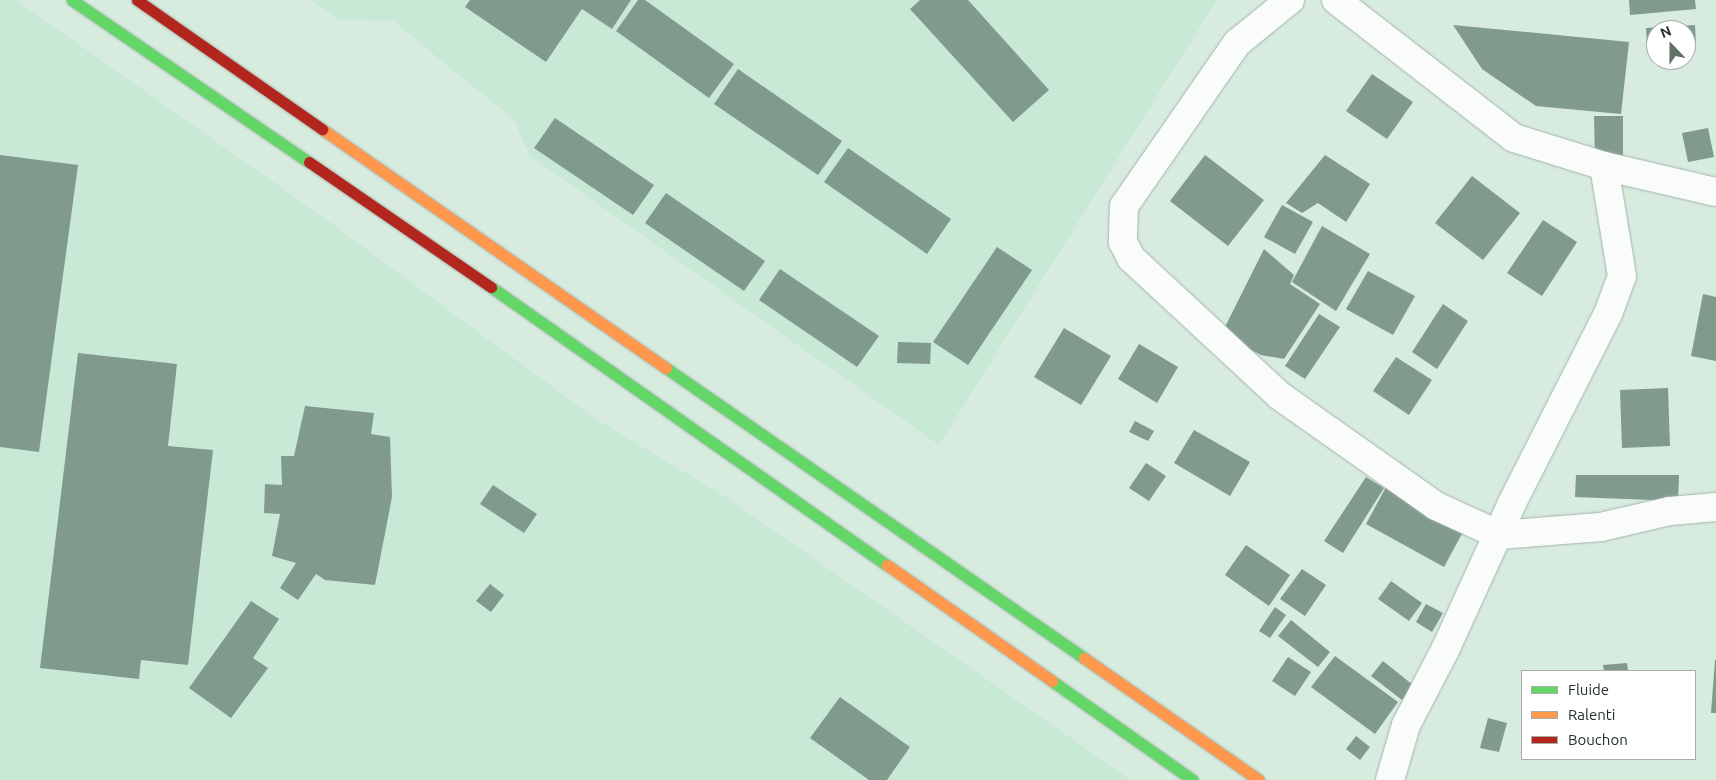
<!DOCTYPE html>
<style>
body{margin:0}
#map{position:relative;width:1716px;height:780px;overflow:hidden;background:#d7ebdf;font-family:Ubuntu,sans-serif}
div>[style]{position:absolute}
.built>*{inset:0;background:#c9e9d7}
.building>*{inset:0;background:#819a8e}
.roads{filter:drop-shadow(0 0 1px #a5b5ab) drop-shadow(0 0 1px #a5b5ab)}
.street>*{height:28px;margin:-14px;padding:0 14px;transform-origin:14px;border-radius:14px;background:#f9fcfa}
.fast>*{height:11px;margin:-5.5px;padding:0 5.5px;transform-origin:5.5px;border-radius:5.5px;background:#63d668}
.slow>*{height:11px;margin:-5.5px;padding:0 5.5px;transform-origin:5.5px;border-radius:5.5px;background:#ff974d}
.jam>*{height:11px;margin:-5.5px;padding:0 5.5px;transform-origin:5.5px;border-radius:5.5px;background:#b3261e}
span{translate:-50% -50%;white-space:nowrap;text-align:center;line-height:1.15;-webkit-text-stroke:5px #fff;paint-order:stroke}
.legend{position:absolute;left:1521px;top:670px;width:175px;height:90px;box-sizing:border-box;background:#fff;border:1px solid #a7ada9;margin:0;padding:6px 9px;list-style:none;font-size:15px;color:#233129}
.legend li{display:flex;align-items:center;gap:10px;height:25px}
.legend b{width:25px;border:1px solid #a7ada9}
.north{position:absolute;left:1646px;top:20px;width:50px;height:50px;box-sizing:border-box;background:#fff;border:1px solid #a7ada9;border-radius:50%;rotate:338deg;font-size:14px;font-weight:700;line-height:20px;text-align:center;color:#233129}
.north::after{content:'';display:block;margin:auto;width:18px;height:22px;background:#627269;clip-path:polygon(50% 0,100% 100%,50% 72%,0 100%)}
</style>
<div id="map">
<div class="built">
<i style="clip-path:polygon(0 0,16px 0,320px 215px,596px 419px,726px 497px,1131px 780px,0 780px)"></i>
<i style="clip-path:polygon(311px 0,1217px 0,939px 445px,530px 156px,514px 120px,393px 21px,340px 20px)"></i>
</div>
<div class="building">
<i style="clip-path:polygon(470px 0,631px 0,612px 29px,582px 9px,546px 62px,465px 7px)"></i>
<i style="clip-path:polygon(638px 0,645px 0,734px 64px,709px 98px,616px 31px)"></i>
<i style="clip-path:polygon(920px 0,968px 0,1049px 90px,1013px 122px,910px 9px)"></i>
<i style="clip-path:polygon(1629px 0,1695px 0,1696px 9px,1630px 15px)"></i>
<i style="clip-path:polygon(1453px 25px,1629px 42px,1621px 114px,1536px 106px,1482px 69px)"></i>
<i style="clip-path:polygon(1695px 25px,1696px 45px,1686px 46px,1686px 30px,1656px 30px,1656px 48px,1647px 48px,1646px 28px)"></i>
<i style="clip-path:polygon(738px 69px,842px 141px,818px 175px,714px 104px)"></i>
<i style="clip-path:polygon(1372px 74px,1413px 102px,1387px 139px,1346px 111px)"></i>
<i style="clip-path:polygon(1594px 116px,1623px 116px,1623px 160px,1595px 160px)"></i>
<i style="clip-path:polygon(555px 118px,654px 185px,633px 215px,534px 148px)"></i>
<i style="clip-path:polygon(1708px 128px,1714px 157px,1688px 162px,1682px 133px)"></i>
<i style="clip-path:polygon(848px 148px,951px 219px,927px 254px,824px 182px)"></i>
<i style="clip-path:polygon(0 155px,78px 165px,39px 452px,0 447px)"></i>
<i style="clip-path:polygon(1205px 155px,1264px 200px,1228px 246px,1170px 201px)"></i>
<i style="clip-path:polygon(1325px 155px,1370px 184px,1346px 222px,1318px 203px,1302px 213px,1286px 203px)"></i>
<i style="clip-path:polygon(1472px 176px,1520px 213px,1483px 260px,1435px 223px)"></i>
<i style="clip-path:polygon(666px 193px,765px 261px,744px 291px,645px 223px)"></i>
<i style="clip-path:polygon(1282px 205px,1313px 222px,1295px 254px,1264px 237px)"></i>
<i style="clip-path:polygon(1543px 220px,1577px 242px,1542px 296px,1507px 273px)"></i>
<i style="clip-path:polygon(1322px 226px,1370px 254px,1336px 311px,1292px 282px)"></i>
<i style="clip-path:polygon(997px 247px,1032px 270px,968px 365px,933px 342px)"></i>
<i style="clip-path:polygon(1264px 249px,1294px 275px,1290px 284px,1320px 304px,1284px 359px,1261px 355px,1221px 335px)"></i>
<i style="clip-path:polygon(780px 269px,879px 336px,857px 367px,759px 300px)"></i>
<i style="clip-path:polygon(1368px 271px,1415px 296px,1393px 335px,1346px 309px)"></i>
<i style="clip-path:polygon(1703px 294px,1716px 297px,1716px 361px,1691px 356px)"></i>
<i style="clip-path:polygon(1443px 304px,1468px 321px,1437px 369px,1412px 352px)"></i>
<i style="clip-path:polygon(1319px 314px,1340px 327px,1305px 379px,1285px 366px)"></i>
<i style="clip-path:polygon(1064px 328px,1111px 356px,1081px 405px,1034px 377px)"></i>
<i style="clip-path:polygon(898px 342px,931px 343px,930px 364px,897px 363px)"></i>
<i style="clip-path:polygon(1139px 344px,1178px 367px,1157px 403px,1118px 379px)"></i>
<i style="clip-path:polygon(78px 353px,177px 364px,168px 446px,213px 450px,188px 665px,141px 660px,139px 679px,40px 668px)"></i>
<i style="clip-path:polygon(1396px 357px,1432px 380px,1409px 415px,1373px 391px)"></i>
<i style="clip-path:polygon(1668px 388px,1670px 446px,1622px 448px,1620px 390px)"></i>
<i style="clip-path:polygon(305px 406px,374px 413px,371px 434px,390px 437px,392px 497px,375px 585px,325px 580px,316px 574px,298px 600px,280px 588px,296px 563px,272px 556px,280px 514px,264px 513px,265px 484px,282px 485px,281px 456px,294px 456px)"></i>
<i style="clip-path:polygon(1135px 421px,1154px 431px,1148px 441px,1129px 432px)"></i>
<i style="clip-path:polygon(1194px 430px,1250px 462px,1230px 496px,1174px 463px)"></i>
<i style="clip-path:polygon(1146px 463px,1166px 476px,1149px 501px,1129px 488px)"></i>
<i style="clip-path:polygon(1576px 475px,1679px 475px,1678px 501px,1575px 497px)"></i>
<i style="clip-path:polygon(1366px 477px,1384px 488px,1343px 553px,1324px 541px)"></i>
<i style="clip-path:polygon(493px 485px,537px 514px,524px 533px,480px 504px)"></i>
<i style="clip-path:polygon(1386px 487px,1464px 530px,1444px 567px,1366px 524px)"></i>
<i style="clip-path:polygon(1246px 545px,1290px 575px,1269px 606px,1225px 575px)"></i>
<i style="clip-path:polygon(1302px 569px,1326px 585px,1305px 616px,1280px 599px)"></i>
<i style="clip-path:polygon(1391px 581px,1422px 603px,1409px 621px,1378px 599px)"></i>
<i style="clip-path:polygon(490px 584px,504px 595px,491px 612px,476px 601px)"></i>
<i style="clip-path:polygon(251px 601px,279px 619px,253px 658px,268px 668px,231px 718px,189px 688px)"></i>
<i style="clip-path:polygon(1426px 604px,1443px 613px,1432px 632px,1416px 622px)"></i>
<i style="clip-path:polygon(1275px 607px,1286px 615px,1270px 638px,1259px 631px)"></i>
<i style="clip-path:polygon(1291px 620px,1330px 652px,1318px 667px,1278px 636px)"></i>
<i style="clip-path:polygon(1335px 656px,1398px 702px,1375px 734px,1311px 687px)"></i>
<i style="clip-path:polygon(1288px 657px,1311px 672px,1295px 696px,1272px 681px)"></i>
<i style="clip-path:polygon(1715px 660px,1716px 660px,1716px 713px,1711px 713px)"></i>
<i style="clip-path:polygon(1383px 661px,1413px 685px,1402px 700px,1371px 676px)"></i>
<i style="clip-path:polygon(1627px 663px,1628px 671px,1604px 671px,1603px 665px)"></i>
<i style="clip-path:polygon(840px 697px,910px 747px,887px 780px,869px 780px,810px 738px)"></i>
<i style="clip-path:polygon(1488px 718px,1507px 723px,1499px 752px,1480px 748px)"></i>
<i style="clip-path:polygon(1356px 736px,1370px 747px,1360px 760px,1346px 749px)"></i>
</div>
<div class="roads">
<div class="street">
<i style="left:1290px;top:0;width:68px;rotate:140.9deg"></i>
<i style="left:1237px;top:43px;width:198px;rotate:124.7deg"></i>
<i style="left:1124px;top:206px;width:36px;rotate:92deg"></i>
<i style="left:1123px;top:242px;width:18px;rotate:63deg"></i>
<i style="left:1131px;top:258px;width:203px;rotate:42.8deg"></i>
<i style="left:1280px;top:396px;width:191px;rotate:35.2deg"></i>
<i style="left:1436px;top:506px;width:69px;rotate:24.7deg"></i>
<i style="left:1499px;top:535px;width:102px;rotate:-4.5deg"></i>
<i style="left:1601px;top:527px;width:71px;rotate:-13.1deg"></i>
<i style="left:1670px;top:511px;width:46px;rotate:-5deg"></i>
<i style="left:1336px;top:0;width:225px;rotate:37.8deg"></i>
<i style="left:1514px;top:138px;width:94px;rotate:17.3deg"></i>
<i style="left:1604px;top:166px;width:115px;rotate:13.1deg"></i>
<i style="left:1390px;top:780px;width:57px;rotate:-73.8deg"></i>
<i style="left:1406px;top:725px;width:87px;rotate:-62.5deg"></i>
<i style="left:1446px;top:648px;width:159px;rotate:-65.5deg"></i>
<i style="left:1512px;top:503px;width:212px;rotate:-63.1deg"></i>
<i style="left:1608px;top:314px;width:40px;rotate:-69.8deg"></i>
<i style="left:1622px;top:276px;width:111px;rotate:-99.3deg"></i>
</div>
<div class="fast">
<i style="left:72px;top:0;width:287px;rotate:34.4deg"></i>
<i style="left:491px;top:287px;width:484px;rotate:35.1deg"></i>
<i style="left:666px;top:368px;width:509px;rotate:34.75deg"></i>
<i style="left:1052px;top:681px;width:172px;rotate:35.1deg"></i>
</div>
<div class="slow">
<i style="left:322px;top:129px;width:419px;rotate:34.8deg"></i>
<i style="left:887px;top:565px;width:202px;rotate:35.1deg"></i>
<i style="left:1084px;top:658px;width:213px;rotate:34.9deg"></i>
</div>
<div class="jam">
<i style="left:137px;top:0;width:226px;rotate:34.9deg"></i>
<i style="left:309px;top:162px;width:221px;rotate:34.5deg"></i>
</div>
</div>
<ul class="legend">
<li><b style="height:6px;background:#63d668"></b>Fluide</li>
<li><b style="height:6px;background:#ff974d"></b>Ralenti</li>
<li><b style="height:6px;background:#b3261e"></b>Bouchon</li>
</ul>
<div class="north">N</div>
</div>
